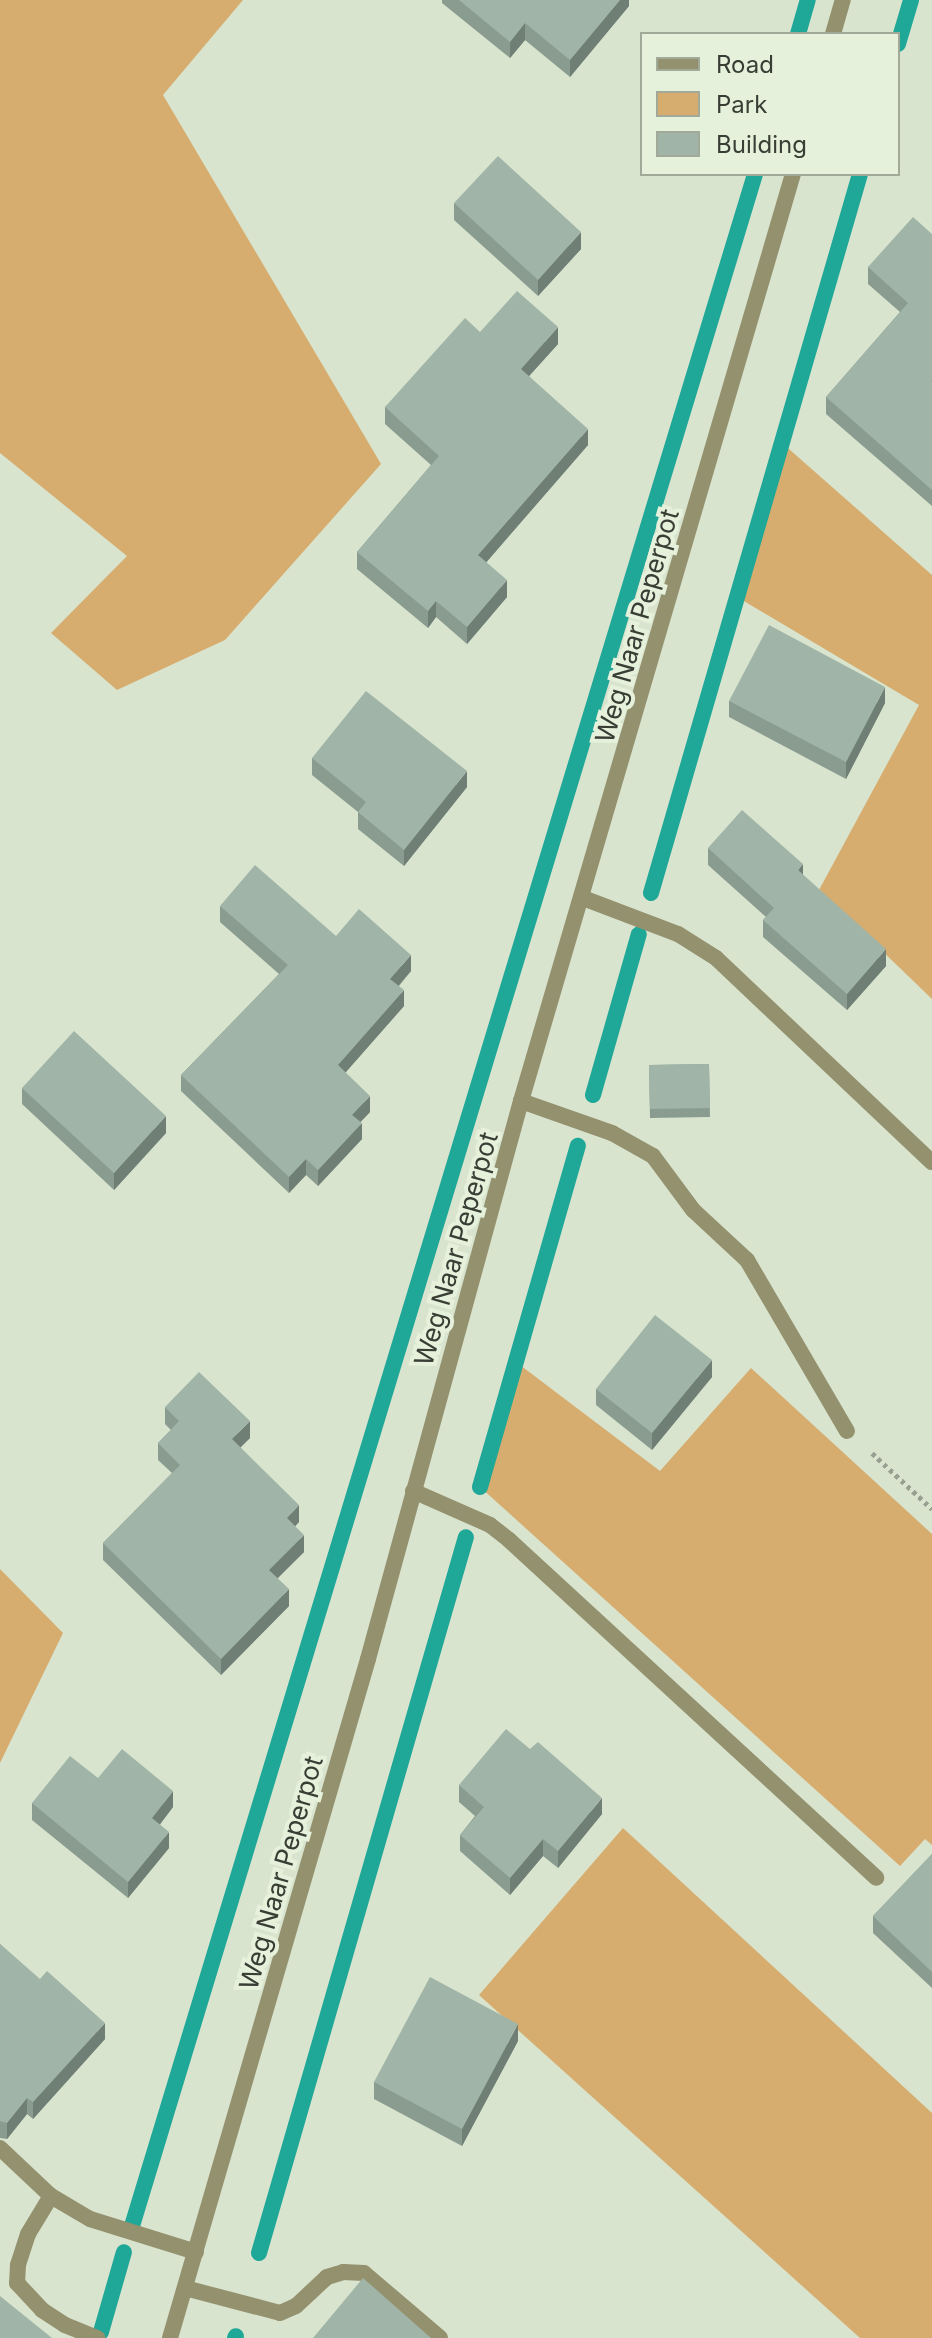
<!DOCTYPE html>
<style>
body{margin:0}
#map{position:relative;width:932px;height:2338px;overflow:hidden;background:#d9e4cf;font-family:Inter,sans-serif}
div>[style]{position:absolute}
.green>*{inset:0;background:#d6ad6e}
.stream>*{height:16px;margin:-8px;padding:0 8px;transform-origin:8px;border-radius:8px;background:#1fa797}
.path>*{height:5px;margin-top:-2.5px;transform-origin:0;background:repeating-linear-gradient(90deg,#98a191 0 4px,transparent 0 8px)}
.service>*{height:16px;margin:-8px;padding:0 8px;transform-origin:8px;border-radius:8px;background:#94916e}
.tertiary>*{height:16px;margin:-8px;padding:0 8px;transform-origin:8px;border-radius:8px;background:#94916e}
.wall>*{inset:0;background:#8a9c90}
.shaded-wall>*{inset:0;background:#707f75}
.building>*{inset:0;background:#a0b5a7}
span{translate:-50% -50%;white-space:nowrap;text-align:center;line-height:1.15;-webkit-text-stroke:8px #e6f1dc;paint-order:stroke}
.street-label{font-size:26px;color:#393e35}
.legend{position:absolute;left:640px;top:32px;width:260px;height:144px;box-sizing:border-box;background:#e6f1dc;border:2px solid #a1a999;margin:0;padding:10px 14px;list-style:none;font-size:24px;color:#393e35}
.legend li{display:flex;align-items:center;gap:16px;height:40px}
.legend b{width:40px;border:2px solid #a1a999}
</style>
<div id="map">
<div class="green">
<i style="clip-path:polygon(0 0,243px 0,163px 95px,381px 464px,225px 640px,117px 690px,51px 633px,127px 556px,0 453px)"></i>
<i style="clip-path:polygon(781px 442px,932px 575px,932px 999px,819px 890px,919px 705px,737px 597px)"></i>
<i style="clip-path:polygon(516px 1362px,660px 1471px,751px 1368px,932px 1534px,932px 1845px,925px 1839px,900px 1866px,480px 1487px)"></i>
<i style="clip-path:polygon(0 1569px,63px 1633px,0 1763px)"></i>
<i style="clip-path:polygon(623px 1828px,932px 2113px,932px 2338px,860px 2338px,479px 1995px)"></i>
</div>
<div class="stream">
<i style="left:798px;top:34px;width:35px;rotate:-74deg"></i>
<i style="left:898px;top:44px;width:46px;rotate:-73.5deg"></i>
<i style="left:651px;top:893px;width:749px;rotate:-73.79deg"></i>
<i style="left:593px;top:1095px;width:167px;rotate:-74.1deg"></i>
<i style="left:480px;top:1487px;width:355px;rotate:-74deg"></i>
<i style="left:132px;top:2226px;width:2144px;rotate:-73.11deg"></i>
<i style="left:259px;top:2253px;width:745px;rotate:-73.88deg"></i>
<i style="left:101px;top:2332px;width:83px;rotate:-74deg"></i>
<i style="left:235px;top:2338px;width:2px;rotate:-63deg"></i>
</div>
<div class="path">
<i style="left:872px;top:1453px;width:82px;rotate:43deg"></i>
</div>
<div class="service">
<i style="left:583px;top:898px;width:102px;rotate:20.8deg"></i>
<i style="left:678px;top:934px;width:45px;rotate:32.3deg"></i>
<i style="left:716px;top:958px;width:297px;rotate:43.4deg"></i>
<i style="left:521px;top:1101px;width:96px;rotate:19.4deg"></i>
<i style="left:612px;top:1133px;width:47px;rotate:29.3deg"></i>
<i style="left:653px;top:1156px;width:67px;rotate:53.5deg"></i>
<i style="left:693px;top:1210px;width:74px;rotate:42.8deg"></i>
<i style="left:747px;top:1260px;width:198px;rotate:59.7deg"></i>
<i style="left:413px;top:1491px;width:84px;rotate:23.8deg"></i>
<i style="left:490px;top:1525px;width:24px;rotate:38deg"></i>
<i style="left:509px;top:1540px;width:499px;rotate:42.6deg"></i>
<i style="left:0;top:2148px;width:70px;rotate:43.3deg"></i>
<i style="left:51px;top:2196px;width:45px;rotate:30.5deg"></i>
<i style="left:90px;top:2219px;width:111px;rotate:17.3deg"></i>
<i style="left:51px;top:2196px;width:44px;rotate:121.2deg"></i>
<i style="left:28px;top:2234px;width:33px;rotate:108deg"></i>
<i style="left:18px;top:2265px;width:18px;rotate:93deg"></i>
<i style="left:17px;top:2283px;width:37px;rotate:47deg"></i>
<i style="left:42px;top:2310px;width:27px;rotate:33deg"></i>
<i style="left:65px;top:2325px;width:35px;rotate:22deg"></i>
<i style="left:185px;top:2288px;width:98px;rotate:14.7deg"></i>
<i style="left:280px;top:2313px;width:17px;rotate:-24deg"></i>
<i style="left:296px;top:2306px;width:42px;rotate:-43.1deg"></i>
<i style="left:327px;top:2277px;width:17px;rotate:-17deg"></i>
<i style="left:343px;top:2272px;width:21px;rotate:3deg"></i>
<i style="left:364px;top:2273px;width:100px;rotate:40.5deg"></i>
</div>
<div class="tertiary">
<i style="left:833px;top:34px;width:35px;rotate:-74deg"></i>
<i style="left:170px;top:2338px;width:707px;rotate:-73.74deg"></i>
<i style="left:368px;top:1659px;width:579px;rotate:-74.67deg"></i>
<i style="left:521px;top:1101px;width:966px;rotate:-73.65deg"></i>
</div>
<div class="wall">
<i style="clip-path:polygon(442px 0,629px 0,629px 6px,570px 77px,525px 40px,510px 58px,442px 3px)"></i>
<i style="clip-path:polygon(454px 203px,581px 249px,538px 296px,454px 220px)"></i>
<i style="clip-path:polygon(932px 234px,932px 506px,826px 414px,826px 397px,900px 312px,868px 284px,868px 267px)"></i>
<i style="clip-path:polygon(480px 332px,558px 344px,529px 376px,588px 445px,486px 562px,507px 597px,467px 644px,436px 617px,428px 628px,357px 569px,357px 552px,431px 465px,385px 424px,385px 407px)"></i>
<i style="clip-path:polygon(729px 701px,885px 703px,846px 779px,729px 717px)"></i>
<i style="clip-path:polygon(312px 758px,467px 787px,404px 866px,358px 829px,358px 812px,312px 775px)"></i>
<i style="clip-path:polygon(708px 848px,803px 875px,886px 966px,847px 1010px,763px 937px,763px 920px,766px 917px,708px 865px)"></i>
<i style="clip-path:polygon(220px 906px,336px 936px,411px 971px,399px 986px,404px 1006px,345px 1073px,370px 1112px,360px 1122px,362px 1139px,318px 1186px,306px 1175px,289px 1193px,181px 1091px,181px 1075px,279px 974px,220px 922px)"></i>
<i style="clip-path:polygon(709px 1064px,710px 1117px,650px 1118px,649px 1065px)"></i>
<i style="clip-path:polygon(22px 1088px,166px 1133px,114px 1190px,22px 1104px)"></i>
<i style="clip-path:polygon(712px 1377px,652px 1450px,596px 1405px,596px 1389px)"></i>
<i style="clip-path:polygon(165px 1407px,250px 1438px,240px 1447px,299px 1522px,295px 1526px,304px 1552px,277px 1578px,289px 1606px,221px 1675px,103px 1560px,103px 1543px,172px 1473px,158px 1460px,158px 1443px,171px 1430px,165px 1424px)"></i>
<i style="clip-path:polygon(98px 1778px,173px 1807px,160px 1824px,169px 1848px,128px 1898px,32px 1820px,32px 1803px)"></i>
<i style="clip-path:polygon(459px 1785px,602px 1814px,558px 1868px,543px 1856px,510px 1895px,460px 1851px,460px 1835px,475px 1816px,459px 1802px)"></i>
<i style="clip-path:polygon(932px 1854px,932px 1988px,873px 1933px,873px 1916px)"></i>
<i style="clip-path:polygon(0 1944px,105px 2039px,33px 2119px,27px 2114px,7px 2139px,0 2138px)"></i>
<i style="clip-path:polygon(518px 2041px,462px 2146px,374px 2099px,374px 2082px)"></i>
</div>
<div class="shaded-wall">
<i style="clip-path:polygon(620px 0,629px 0,629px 6px,570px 77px,570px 60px)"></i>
<i style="clip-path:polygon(525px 23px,525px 40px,510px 58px,510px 42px)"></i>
<i style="clip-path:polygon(581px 232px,581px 249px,538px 296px,538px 280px)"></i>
<i style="clip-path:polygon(558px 327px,558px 344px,521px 385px,521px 369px)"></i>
<i style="clip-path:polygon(588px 429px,588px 445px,478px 572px,478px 555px)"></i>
<i style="clip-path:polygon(507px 580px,507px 597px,467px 644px,467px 627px)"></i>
<i style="clip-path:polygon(436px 601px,436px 617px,428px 628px,428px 611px)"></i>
<i style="clip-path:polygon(885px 687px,885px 703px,846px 779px,846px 762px)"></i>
<i style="clip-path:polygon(467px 771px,467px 787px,404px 866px,404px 850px)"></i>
<i style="clip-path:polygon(803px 864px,803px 881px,798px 870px)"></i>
<i style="clip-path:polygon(886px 949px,886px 966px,847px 1010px,847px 994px)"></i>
<i style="clip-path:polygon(411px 955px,411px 971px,390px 995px,390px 979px)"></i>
<i style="clip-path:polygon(404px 990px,404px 1006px,338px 1081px,338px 1065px)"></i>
<i style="clip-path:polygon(370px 1096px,370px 1112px,352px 1131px,352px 1115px)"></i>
<i style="clip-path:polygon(166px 1116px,166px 1133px,114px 1190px,114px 1173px)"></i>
<i style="clip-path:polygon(362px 1123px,362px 1139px,318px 1186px,318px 1170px)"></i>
<i style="clip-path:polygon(306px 1159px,306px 1175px,289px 1193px,289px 1177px)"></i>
<i style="clip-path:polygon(712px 1360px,712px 1377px,652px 1450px,652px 1433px)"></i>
<i style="clip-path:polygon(250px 1421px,250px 1438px,232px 1456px,232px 1439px)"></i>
<i style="clip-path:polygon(299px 1505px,299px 1522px,287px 1535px,287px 1518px)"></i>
<i style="clip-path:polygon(304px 1535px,304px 1552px,269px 1587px,269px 1570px)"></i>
<i style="clip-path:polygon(289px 1589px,289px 1606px,221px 1675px,221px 1659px)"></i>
<i style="clip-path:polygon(173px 1791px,173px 1807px,152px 1835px,152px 1818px)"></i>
<i style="clip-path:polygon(602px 1798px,602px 1814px,558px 1868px,558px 1851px)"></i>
<i style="clip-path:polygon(169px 1832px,169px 1848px,128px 1898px,128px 1882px)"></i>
<i style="clip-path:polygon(543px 1839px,543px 1856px,510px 1895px,510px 1878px)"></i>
<i style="clip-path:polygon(105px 2023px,105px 2039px,33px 2119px,33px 2102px)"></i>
<i style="clip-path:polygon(518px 2024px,518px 2041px,462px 2146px,462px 2129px)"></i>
<i style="clip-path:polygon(27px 2098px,27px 2114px,7px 2139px,7px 2123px)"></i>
</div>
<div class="building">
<i style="clip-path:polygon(459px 0,620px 0,570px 60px,525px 23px,510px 42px)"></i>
<i style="clip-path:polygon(498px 156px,581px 232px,538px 280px,454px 203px)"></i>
<i style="clip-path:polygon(913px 217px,932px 234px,932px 380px,931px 381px,932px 382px,932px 490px,826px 397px,908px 303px,868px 267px)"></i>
<i style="clip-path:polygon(517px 291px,558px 327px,521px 369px,588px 429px,478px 555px,507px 580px,467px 627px,436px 601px,428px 611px,357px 552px,439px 456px,385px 407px,465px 318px,480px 332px)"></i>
<i style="clip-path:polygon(769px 625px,885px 687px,846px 762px,729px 701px)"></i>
<i style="clip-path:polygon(366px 691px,467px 771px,404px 850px,358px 812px,366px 802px,312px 758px)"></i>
<i style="clip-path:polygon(742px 810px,803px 864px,798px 870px,886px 949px,847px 994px,763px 920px,774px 908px,708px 848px)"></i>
<i style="clip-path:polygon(255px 865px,336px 936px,359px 909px,411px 955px,390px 979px,404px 990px,338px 1065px,370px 1096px,352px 1115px,362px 1123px,318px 1170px,306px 1159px,289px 1177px,181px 1075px,288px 965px,220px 906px)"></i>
<i style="clip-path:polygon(74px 1031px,166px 1116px,114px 1173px,22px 1088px)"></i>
<i style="clip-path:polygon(709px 1064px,710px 1108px,650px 1109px,649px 1065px)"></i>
<i style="clip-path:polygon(655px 1315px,712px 1360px,652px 1433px,596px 1389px)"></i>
<i style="clip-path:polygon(199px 1372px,250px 1421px,232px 1439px,299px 1505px,287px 1518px,304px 1535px,269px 1570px,289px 1589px,221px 1659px,103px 1543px,180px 1465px,158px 1443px,179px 1421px,165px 1407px)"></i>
<i style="clip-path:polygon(506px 1729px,530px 1749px,538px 1742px,602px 1798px,558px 1851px,543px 1839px,510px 1878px,460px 1835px,484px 1807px,459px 1785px)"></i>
<i style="clip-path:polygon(122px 1749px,173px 1791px,152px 1818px,169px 1832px,128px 1882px,32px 1803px,70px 1756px,98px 1778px)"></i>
<i style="clip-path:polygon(932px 1854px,932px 1972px,873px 1916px)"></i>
<i style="clip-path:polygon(0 1944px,40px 1979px,47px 1971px,105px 2023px,33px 2102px,27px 2098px,7px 2123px,0 2121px)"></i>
<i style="clip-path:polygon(430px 1977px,518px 2024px,462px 2129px,374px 2082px)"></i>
<i style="clip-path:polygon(363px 2278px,431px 2338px,313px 2338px)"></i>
<i style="clip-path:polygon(0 2296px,52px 2338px,0 2338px)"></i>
</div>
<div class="street-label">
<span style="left:637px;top:626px;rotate:-74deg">Weg Naar Peperpot</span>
<span style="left:456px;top:1249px;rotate:-74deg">Weg Naar Peperpot</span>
<span style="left:281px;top:1873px;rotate:-74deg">Weg Naar Peperpot</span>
</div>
<ul class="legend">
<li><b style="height:10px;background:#94916e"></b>Road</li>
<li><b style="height:22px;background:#d6ad6e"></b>Park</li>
<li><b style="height:22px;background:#a0b5a7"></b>Building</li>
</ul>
</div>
